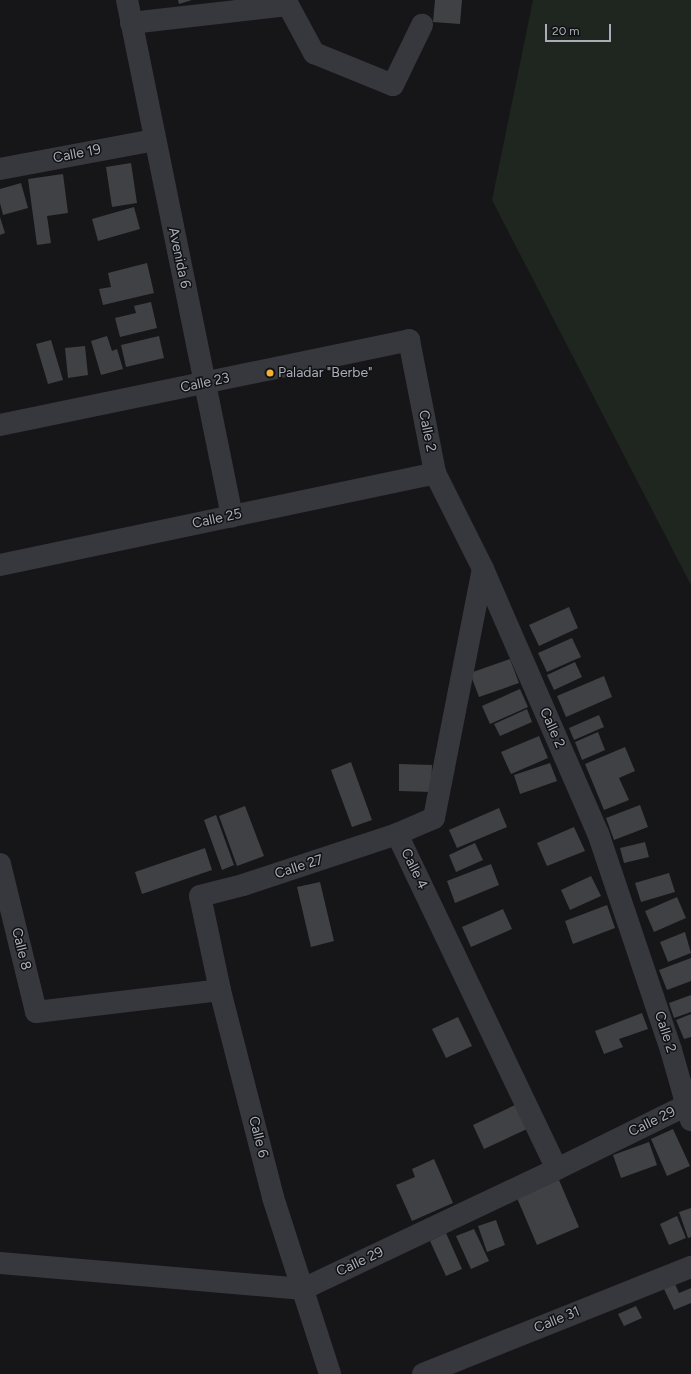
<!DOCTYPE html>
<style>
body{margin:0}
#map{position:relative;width:691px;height:1374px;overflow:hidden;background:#161618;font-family:Figtree,sans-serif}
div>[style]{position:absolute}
.green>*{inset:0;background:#1e261f}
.building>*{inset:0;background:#404145}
.minor>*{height:22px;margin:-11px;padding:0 11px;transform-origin:11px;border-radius:11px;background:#37383d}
.dots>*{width:11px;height:11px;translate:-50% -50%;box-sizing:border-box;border:2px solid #111113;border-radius:50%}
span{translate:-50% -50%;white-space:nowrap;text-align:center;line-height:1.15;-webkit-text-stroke:3px #111113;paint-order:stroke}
.street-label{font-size:14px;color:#a8adb8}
.poi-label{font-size:14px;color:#a8adb8}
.left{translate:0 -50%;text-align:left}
.scale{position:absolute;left:545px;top:24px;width:66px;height:18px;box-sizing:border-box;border:2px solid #a8adb8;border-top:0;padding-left:5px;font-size:12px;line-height:14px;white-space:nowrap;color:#a8adb8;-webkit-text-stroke:3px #111113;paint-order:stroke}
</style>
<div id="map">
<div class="green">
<i style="clip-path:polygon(533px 0,691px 0,691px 585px,492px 200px)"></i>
</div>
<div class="building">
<i style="clip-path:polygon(178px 0,192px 0,179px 4px)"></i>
<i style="clip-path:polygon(435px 0,462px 0,460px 24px,433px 22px)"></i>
<i style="clip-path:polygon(131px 163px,137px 203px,112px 207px,106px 167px)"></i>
<i style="clip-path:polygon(63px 174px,68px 213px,47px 216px,51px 243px,37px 245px,28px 179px)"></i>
<i style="clip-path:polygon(21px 183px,28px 208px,3px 215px,0 203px,0 189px)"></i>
<i style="clip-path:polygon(134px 207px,140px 229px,98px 241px,92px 219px)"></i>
<i style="clip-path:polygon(0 217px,5px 233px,0 235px)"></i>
<i style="clip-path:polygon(147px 263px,154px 293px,103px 305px,99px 289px,111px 287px,108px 273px)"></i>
<i style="clip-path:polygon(151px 302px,157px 328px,120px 337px,115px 318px,136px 313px,134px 306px)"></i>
<i style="clip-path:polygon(107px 336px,112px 351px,117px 349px,123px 369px,101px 375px,91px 341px)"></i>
<i style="clip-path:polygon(159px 336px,164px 358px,126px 367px,121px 345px)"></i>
<i style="clip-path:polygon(51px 340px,63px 380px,48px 384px,36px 344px)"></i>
<i style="clip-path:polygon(85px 346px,88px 375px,68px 378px,65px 348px)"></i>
<i style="clip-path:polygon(569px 607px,578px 628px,539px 646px,529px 625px)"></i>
<i style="clip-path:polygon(572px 638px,581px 657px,547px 672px,538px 653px)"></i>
<i style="clip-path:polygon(510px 659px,519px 683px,479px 697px,470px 673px)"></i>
<i style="clip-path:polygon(575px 662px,582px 677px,554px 690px,547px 675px)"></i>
<i style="clip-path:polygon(604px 676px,612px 697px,566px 717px,557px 696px)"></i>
<i style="clip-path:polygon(520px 689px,528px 707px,490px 724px,482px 706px)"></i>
<i style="clip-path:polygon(527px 709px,532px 722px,500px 736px,494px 724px)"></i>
<i style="clip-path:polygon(599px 715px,604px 727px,574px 740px,569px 728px)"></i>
<i style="clip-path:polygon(598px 732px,605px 750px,582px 760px,575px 742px)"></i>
<i style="clip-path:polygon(539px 736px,548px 758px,511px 774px,501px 752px)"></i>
<i style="clip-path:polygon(625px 747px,635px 771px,619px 778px,629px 800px,604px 810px,585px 764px)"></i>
<i style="clip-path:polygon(351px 762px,372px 820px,352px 827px,331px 770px)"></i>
<i style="clip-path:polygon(550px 763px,557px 781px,520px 794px,514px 775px)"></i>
<i style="clip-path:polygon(399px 764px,432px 765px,431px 792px,399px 791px)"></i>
<i style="clip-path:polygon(640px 805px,648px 827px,614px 840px,606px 818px)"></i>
<i style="clip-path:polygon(245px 806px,264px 856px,237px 866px,219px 816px)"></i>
<i style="clip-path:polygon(499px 808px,507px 827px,457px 848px,449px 830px)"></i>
<i style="clip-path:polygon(216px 815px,234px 865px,222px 870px,204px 820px)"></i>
<i style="clip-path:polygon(574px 827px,585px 851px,547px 866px,537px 843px)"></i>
<i style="clip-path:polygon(645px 842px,649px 857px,624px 863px,620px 848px)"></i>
<i style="clip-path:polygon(475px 843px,483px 860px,456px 872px,449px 855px)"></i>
<i style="clip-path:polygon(205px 848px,212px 870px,142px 894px,135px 872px)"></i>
<i style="clip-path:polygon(491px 864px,499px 885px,455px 903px,447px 881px)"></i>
<i style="clip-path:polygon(669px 873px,675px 892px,641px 902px,635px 883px)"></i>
<i style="clip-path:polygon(591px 876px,601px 896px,570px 910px,561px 890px)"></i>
<i style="clip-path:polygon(320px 882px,334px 941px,311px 947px,297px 887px)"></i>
<i style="clip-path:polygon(677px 897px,686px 918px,654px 932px,645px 911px)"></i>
<i style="clip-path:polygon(607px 905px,615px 928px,573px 944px,565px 921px)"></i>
<i style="clip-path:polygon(503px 909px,512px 929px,471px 947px,462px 927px)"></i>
<i style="clip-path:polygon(685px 932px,691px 953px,668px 962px,660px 942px)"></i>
<i style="clip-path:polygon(691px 958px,691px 981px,667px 990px,659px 970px)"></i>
<i style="clip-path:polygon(691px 995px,691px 1012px,674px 1018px,669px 1003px)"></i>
<i style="clip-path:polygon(642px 1013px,648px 1029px,619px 1039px,623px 1047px,604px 1054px,595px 1031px)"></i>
<i style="clip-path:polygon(691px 1014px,691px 1037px,684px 1039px,676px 1020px)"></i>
<i style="clip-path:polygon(458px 1017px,472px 1046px,446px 1058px,432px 1029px)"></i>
<i style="clip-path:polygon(515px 1105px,527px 1129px,484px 1149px,473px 1125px)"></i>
<i style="clip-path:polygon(673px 1129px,690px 1166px,667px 1176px,651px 1139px)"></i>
<i style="clip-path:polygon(649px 1142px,657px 1165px,621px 1178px,613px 1155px)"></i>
<i style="clip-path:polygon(434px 1159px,453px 1203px,412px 1221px,396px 1185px,415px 1177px,412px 1169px)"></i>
<i style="clip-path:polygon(559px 1180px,579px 1227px,537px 1245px,517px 1198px)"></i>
<i style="clip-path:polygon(691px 1208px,691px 1237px,688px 1238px,679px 1212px)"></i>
<i style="clip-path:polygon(677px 1216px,686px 1238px,669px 1245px,660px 1224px)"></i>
<i style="clip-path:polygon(496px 1220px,505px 1245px,487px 1252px,478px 1226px)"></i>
<i style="clip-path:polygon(474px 1229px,489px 1261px,471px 1269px,456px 1236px)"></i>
<i style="clip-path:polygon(446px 1233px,462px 1269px,446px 1276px,430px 1241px)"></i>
<i style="clip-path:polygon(675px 1284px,679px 1293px,691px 1288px,691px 1303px,674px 1310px,664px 1289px)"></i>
<i style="clip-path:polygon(636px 1306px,642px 1318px,624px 1326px,618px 1314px)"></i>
</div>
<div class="minor">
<i style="left:127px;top:0;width:527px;rotate:78.5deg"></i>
<i style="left:131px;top:23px;width:158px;rotate:-6.5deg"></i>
<i style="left:288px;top:5px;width:55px;rotate:61.6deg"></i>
<i style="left:314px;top:53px;width:85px;rotate:22.1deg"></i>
<i style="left:393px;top:85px;width:67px;rotate:-64.2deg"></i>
<i style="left:0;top:169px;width:158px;rotate:-10.6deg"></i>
<i style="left:0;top:425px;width:418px;rotate:-11.7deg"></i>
<i style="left:409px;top:340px;width:136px;rotate:78.9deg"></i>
<i style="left:435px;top:473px;width:107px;rotate:63.4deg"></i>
<i style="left:483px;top:569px;width:288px;rotate:66.5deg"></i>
<i style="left:598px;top:833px;width:229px;rotate:71.4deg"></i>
<i style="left:671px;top:1050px;width:73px;rotate:74.1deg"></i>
<i style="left:0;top:565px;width:445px;rotate:-11.9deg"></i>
<i style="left:397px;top:834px;width:371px;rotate:64.5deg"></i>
<i style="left:0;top:864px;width:152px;rotate:76.3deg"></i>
<i style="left:36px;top:1012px;width:185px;rotate:-6.8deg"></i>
<i style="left:0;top:1263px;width:304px;rotate:4.9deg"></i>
<i style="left:303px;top:1289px;width:281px;rotate:-25.3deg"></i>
<i style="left:557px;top:1169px;width:149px;rotate:-26.2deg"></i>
<i style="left:330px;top:1374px;width:186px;rotate:-107.9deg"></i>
<i style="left:273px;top:1197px;width:214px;rotate:-104.4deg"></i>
<i style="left:220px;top:990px;width:96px;rotate:-102deg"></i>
<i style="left:200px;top:896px;width:44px;rotate:-14.3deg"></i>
<i style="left:243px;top:885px;width:162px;rotate:-18.3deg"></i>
<i style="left:397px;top:834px;width:40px;rotate:-23.4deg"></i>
<i style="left:434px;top:818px;width:254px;rotate:-78.9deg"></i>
<i style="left:423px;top:1374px;width:289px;rotate:-21.8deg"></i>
</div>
<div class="dots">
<i style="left:270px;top:373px;background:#f2b134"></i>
</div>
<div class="street-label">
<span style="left:77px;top:154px;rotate:-11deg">Calle 19</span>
<span style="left:179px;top:258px;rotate:78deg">Avenida 6</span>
<span style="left:205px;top:383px;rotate:-12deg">Calle 23</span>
<span style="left:427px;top:431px;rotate:79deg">Calle 2</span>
<span style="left:217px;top:519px;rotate:-12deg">Calle 25</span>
<span style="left:552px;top:728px;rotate:66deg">Calle 2</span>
<span style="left:299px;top:867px;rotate:-18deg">Calle 27</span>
<span style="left:414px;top:869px;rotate:64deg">Calle 4</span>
<span style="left:21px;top:949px;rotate:76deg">Calle 8</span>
<span style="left:665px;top:1032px;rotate:72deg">Calle 2</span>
<span style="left:652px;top:1122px;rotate:-26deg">Calle 29</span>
<span style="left:258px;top:1137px;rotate:76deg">Calle 6</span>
<span style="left:360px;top:1262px;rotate:-25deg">Calle 29</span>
<span style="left:557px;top:1320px;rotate:-22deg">Calle 31</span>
</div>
<div class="poi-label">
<span class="left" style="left:278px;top:373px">Paladar "Berbe"</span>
</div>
<div class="scale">20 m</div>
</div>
